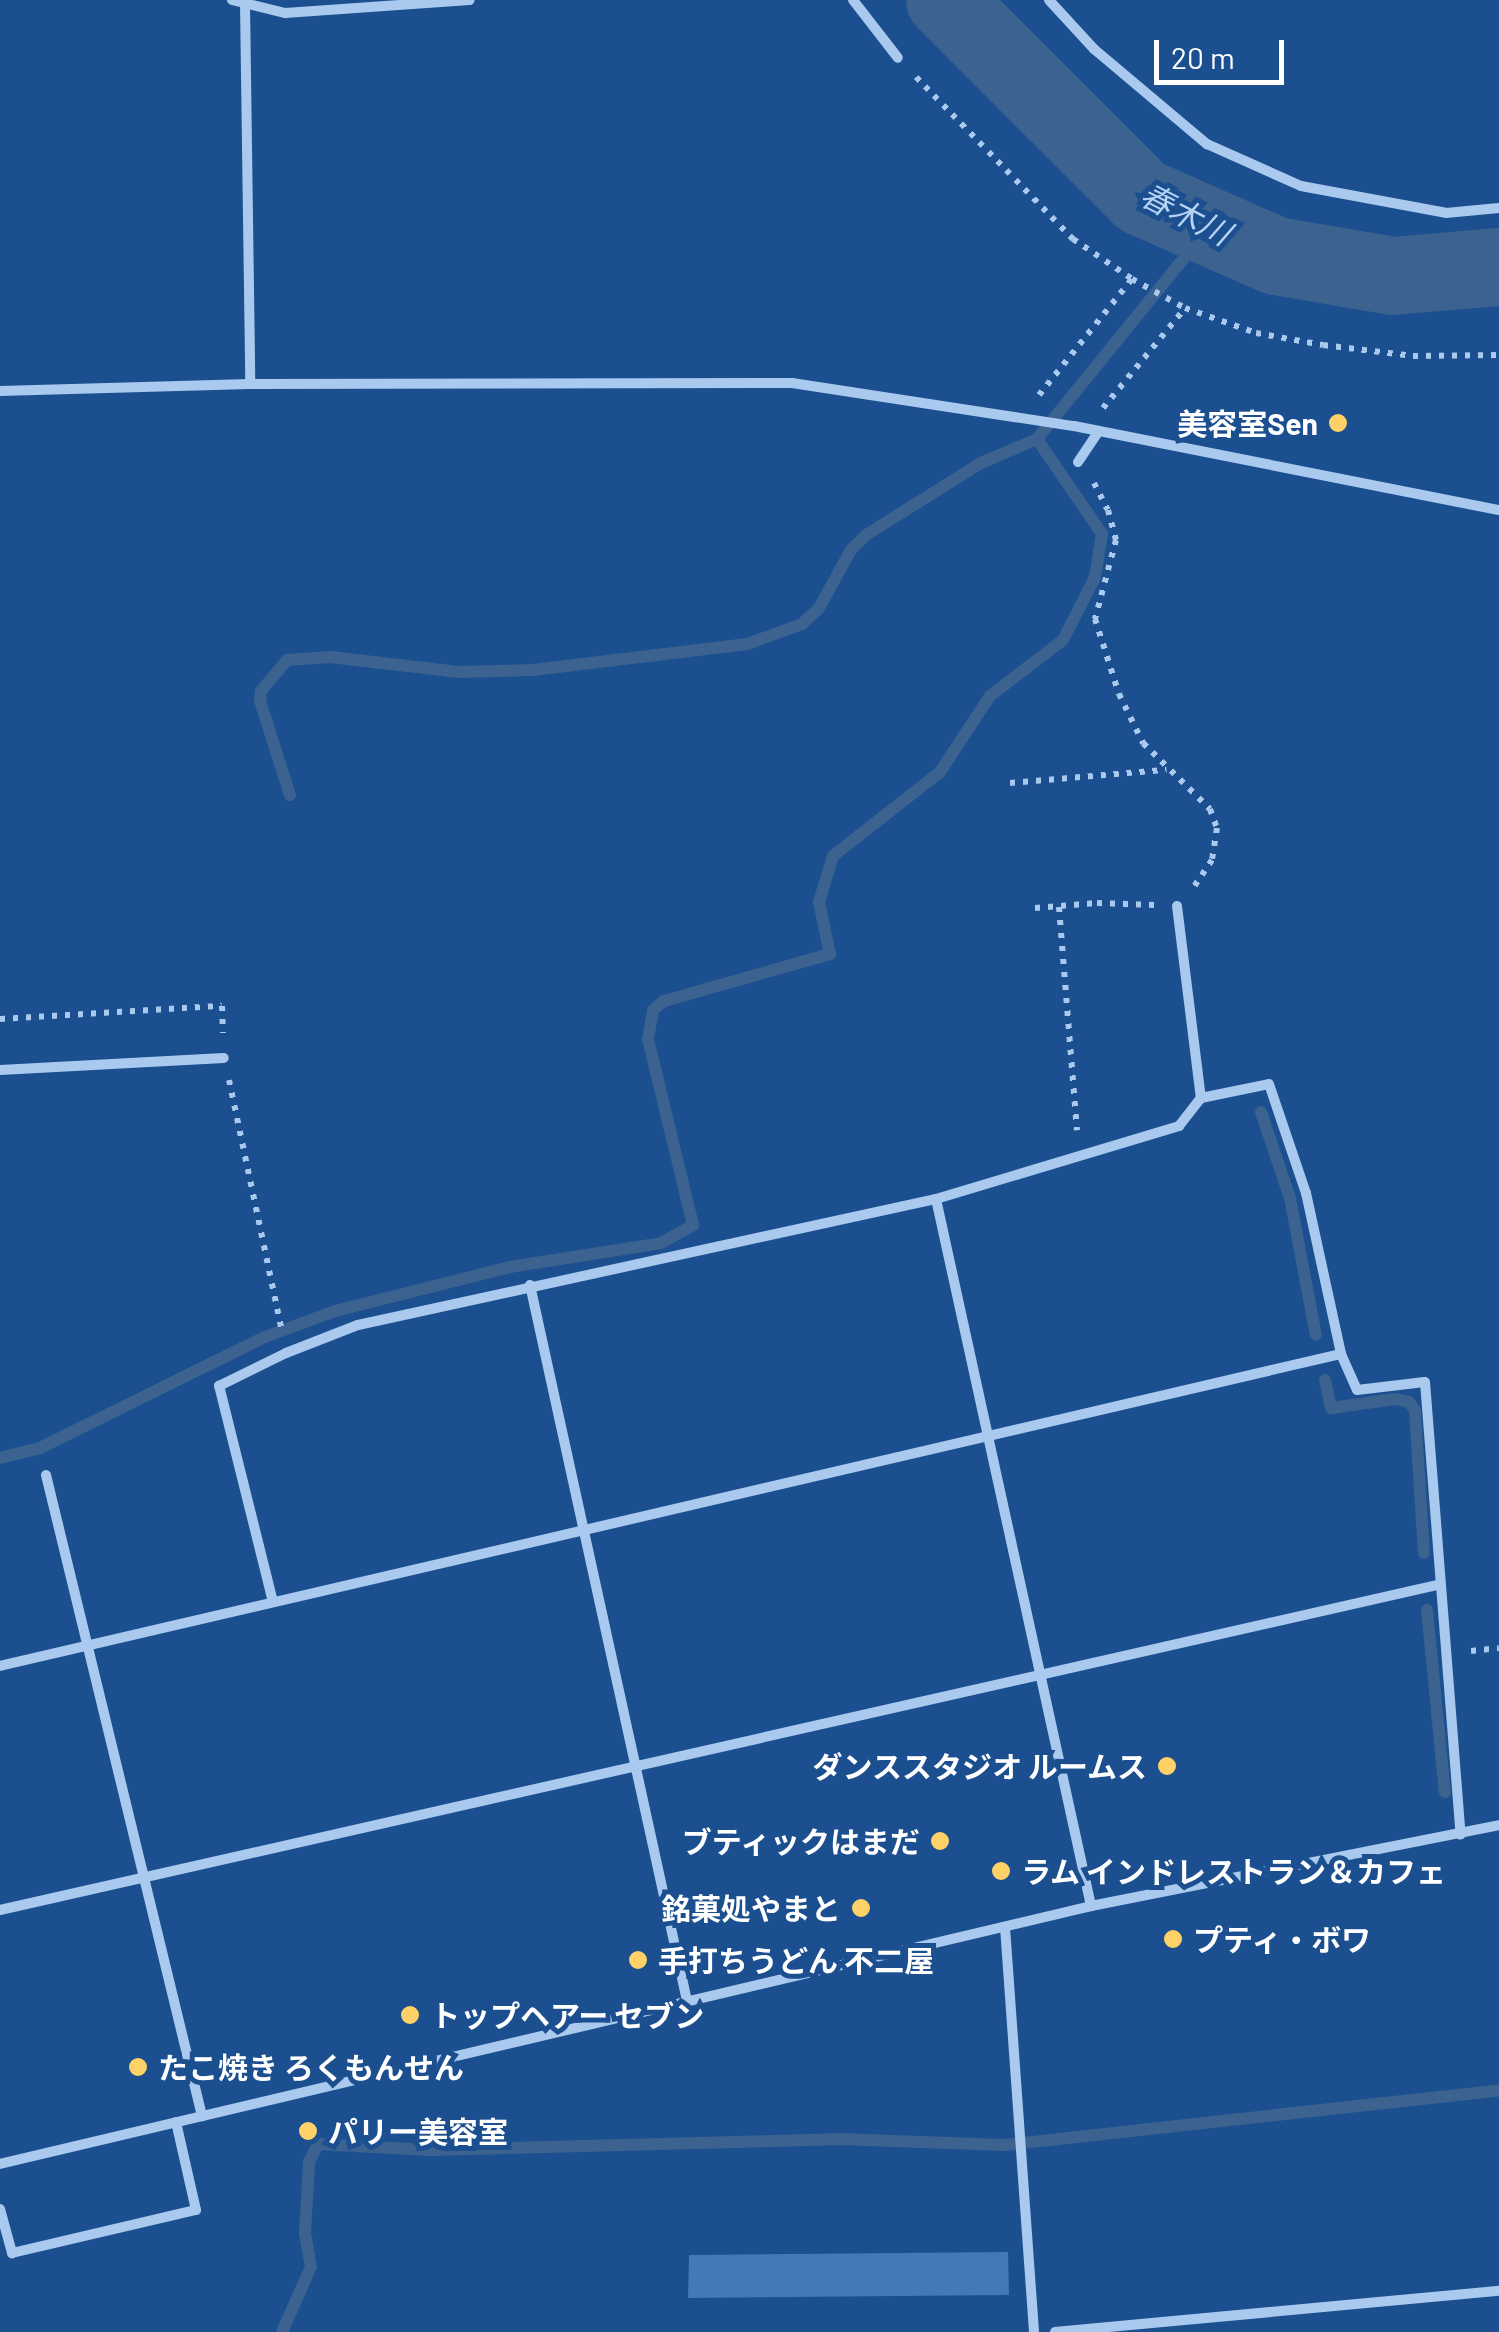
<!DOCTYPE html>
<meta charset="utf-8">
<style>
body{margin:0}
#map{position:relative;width:1499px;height:2332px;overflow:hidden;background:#1b4f8f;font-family:Barlow,"Noto Sans JP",sans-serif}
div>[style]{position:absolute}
.stream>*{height:12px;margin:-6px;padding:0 6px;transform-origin:6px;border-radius:6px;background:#3c6290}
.river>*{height:78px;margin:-39px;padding:0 39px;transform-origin:39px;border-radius:39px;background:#3c6290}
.building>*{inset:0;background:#4478b7}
.path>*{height:6px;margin-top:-3px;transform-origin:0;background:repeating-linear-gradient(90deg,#a9c9ee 0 5px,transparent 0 13px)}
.minor>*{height:10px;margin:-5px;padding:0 5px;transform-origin:5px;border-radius:5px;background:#a9c9ee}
.dots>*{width:28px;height:28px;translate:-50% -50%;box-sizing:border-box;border:5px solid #1b4f8f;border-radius:50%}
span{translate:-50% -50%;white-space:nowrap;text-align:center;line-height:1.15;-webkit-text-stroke:10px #1b4f8f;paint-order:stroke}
.poi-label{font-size:30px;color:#fff;font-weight:700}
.right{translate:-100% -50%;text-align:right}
.left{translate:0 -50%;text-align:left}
.water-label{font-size:32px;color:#b5d3f5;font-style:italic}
.scale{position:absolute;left:1154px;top:40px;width:130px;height:45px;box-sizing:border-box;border:5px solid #fff;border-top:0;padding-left:12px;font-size:30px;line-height:35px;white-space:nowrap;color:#fff;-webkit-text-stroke:8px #1b4f8f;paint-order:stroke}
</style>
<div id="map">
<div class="stream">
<i style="left:290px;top:795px;width:99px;rotate:-107.7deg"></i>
<i style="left:260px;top:701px;width:10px;rotate:-84deg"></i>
<i style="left:261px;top:691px;width:40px;rotate:-50deg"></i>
<i style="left:287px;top:660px;width:43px;rotate:-4deg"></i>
<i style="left:330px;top:657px;width:130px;rotate:6.6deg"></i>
<i style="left:459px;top:672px;width:74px;rotate:-1.5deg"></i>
<i style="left:533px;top:670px;width:216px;rotate:-6.9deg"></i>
<i style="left:747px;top:644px;width:59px;rotate:-20deg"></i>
<i style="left:802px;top:624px;width:23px;rotate:-43deg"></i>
<i style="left:819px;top:608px;width:66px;rotate:-61.1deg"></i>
<i style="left:851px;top:550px;width:21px;rotate:-45deg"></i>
<i style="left:866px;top:535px;width:136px;rotate:-32.1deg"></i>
<i style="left:981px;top:463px;width:61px;rotate:-23.2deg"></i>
<i style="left:1261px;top:1112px;width:91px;rotate:71.4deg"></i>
<i style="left:1290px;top:1198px;width:139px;rotate:79.3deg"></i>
<i style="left:1325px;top:1380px;width:29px;rotate:78deg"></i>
<i style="left:1331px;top:1408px;width:65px;rotate:-8deg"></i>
<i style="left:1395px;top:1399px;width:14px;rotate:12deg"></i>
<i style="left:1409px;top:1402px;width:11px;rotate:56deg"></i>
<i style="left:1415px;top:1411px;width:142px;rotate:86.4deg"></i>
<i style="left:0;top:1458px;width:41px;rotate:-14deg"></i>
<i style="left:40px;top:1448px;width:251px;rotate:-26.3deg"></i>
<i style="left:265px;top:1337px;width:75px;rotate:-20.4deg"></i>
<i style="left:335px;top:1311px;width:180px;rotate:-14.1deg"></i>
<i style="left:510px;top:1267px;width:153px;rotate:-9deg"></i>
<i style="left:661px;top:1243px;width:37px;rotate:-29deg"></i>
<i style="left:693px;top:1225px;width:191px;rotate:-103.6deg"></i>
<i style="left:648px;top:1039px;width:29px;rotate:-80deg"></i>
<i style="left:653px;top:1010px;width:14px;rotate:-39deg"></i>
<i style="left:664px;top:1001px;width:173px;rotate:-15.8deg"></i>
<i style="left:830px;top:954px;width:53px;rotate:-101.9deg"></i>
<i style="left:819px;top:902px;width:48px;rotate:-73.1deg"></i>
<i style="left:833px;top:856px;width:136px;rotate:-38.1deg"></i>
<i style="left:940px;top:772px;width:91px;rotate:-56.7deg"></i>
<i style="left:990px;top:696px;width:92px;rotate:-37.5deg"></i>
<i style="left:1063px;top:640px;width:71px;rotate:-63.1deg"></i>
<i style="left:1095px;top:577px;width:44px;rotate:-80.8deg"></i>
<i style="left:1102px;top:534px;width:115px;rotate:-124.4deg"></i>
<i style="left:1037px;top:439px;width:273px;rotate:-50.9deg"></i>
<i style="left:1427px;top:1610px;width:183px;rotate:84.4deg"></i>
<i style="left:282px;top:2332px;width:71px;rotate:-66deg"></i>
<i style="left:311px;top:2267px;width:34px;rotate:-100deg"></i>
<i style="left:305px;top:2234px;width:72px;rotate:-86.8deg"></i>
<i style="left:309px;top:2162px;width:20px;rotate:-63deg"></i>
<i style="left:318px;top:2144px;width:112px;rotate:3.1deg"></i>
<i style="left:430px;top:2150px;width:408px;rotate:-1.5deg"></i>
<i style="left:838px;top:2139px;width:166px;rotate:2.1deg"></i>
<i style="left:1004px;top:2145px;width:498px;rotate:-6.3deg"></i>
</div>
<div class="river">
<i style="left:945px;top:0;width:279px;rotate:45deg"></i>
<i style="left:1142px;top:197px;width:146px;rotate:23.8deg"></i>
<i style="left:1276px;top:256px;width:119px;rotate:9.7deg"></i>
<i style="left:1393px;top:276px;width:106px;rotate:-4.9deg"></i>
</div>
<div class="building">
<i style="clip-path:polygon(1008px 2252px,1009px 2295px,688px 2298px,689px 2255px)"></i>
</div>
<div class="path">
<i style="left:916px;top:77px;width:226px;rotate:45.9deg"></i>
<i style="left:1073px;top:239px;width:71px;rotate:34.1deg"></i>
<i style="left:1132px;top:279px;width:60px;rotate:28.7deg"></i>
<i style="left:1185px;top:308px;width:75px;rotate:19.4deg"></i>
<i style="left:1256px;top:333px;width:68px;rotate:10.2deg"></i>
<i style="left:1323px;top:345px;width:91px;rotate:7deg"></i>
<i style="left:1413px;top:356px;width:86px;rotate:-0.7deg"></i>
<i style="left:1039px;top:395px;width:149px;rotate:-51.3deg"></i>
<i style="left:1103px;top:408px;width:129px;rotate:-50.6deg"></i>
<i style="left:1094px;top:483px;width:30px;rotate:63deg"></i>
<i style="left:1108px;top:510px;width:31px;rotate:75deg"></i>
<i style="left:1116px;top:540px;width:82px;rotate:104.9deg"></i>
<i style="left:1095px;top:619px;width:79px;rotate:72.3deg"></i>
<i style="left:1119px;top:694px;width:55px;rotate:63.9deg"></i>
<i style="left:1143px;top:743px;width:94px;rotate:44.6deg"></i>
<i style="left:1210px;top:809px;width:20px;rotate:70deg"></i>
<i style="left:1217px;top:828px;width:32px;rotate:99deg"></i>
<i style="left:1212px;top:860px;width:32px;rotate:124deg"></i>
<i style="left:1010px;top:783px;width:157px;rotate:-4.8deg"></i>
<i style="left:1059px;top:907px;width:224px;rotate:85.4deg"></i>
<i style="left:1035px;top:908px;width:62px;rotate:-4.6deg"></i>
<i style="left:1097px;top:903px;width:58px;rotate:2deg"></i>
<i style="left:0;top:1019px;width:222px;rotate:-3.4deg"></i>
<i style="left:222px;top:1006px;width:27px;rotate:88deg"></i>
<i style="left:229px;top:1080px;width:252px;rotate:78.1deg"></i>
<i style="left:1471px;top:1651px;width:28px;rotate:-6deg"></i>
</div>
<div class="minor">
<i style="left:232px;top:0;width:55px;rotate:13.8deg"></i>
<i style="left:285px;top:13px;width:185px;rotate:-4deg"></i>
<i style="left:853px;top:0;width:73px;rotate:52.2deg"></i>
<i style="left:1049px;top:0;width:67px;rotate:47.4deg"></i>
<i style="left:1094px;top:49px;width:148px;rotate:40.1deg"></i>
<i style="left:1207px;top:144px;width:103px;rotate:24.1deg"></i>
<i style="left:1301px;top:186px;width:147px;rotate:10.5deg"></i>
<i style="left:1446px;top:213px;width:53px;rotate:-5.4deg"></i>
<i style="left:245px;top:3px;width:381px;rotate:89.2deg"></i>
<i style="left:0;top:391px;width:250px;rotate:-1.6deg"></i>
<i style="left:250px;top:384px;width:542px;rotate:-0.11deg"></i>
<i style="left:792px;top:383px;width:285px;rotate:8.7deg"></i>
<i style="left:1074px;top:426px;width:433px;rotate:11.2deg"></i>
<i style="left:1078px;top:462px;width:37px;rotate:-56deg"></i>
<i style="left:1177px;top:906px;width:193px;rotate:82.9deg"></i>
<i style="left:0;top:1070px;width:224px;rotate:-3.1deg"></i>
<i style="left:936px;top:1199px;width:724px;rotate:77.63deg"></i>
<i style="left:530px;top:1285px;width:733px;rotate:77.63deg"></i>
<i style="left:46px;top:1475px;width:660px;rotate:76.32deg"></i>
<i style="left:273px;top:1602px;width:223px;rotate:-104deg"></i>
<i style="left:219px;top:1386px;width:75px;rotate:-26.2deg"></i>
<i style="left:286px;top:1353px;width:77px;rotate:-21.3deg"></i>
<i style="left:358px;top:1325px;width:592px;rotate:-12.3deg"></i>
<i style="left:936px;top:1199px;width:254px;rotate:-16.7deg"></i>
<i style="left:1179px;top:1126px;width:36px;rotate:-52deg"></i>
<i style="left:1201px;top:1098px;width:69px;rotate:-11.6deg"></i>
<i style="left:1269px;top:1084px;width:115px;rotate:71.3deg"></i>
<i style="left:1306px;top:1193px;width:165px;rotate:77.7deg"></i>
<i style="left:1341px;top:1354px;width:39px;rotate:66deg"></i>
<i style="left:1357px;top:1390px;width:68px;rotate:-6.7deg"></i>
<i style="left:1425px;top:1382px;width:454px;rotate:85.5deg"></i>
<i style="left:0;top:1666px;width:1377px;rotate:-13.1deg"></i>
<i style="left:0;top:1910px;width:1474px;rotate:-12.74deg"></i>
<i style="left:1005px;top:1927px;width:406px;rotate:85.9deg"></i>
<i style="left:0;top:2164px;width:1121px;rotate:-13.3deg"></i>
<i style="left:1091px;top:1906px;width:416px;rotate:-11.2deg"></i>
<i style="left:0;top:2209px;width:46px;rotate:74.7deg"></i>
<i style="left:12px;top:2253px;width:189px;rotate:-13.2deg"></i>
<i style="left:196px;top:2210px;width:90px;rotate:-102.8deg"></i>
<i style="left:1055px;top:2332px;width:446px;rotate:-5.3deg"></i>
</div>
<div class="dots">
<i style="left:1338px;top:423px;background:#ffd166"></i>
<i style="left:1167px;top:1766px;background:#ffd166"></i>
<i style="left:940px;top:1841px;background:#ffd166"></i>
<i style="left:1001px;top:1871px;background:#ffd166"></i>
<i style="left:861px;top:1908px;background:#ffd166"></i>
<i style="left:1173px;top:1939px;background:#ffd166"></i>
<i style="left:638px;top:1960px;background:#ffd166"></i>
<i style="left:410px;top:2015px;background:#ffd166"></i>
<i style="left:138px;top:2067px;background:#ffd166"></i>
<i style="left:308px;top:2131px;background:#ffd166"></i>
</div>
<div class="poi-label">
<span class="right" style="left:1318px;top:423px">美容室Sen</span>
<span class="right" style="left:1147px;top:1766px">ダンススタジオ ルームス</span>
<span class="right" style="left:920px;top:1841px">ブティックはまだ</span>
<span class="left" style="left:1021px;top:1871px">ラム インドレストラン＆カフェ</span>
<span class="right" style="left:841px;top:1908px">銘菓処やまと</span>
<span class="left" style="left:1193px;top:1939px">プティ・ボワ</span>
<span class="left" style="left:658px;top:1960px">手打ちうどん 不二屋</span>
<span class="left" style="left:430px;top:2015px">トップヘアー セブン</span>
<span class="left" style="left:158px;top:2067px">たこ焼き ろくもんせん</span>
<span class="left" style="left:328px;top:2131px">パリー美容室</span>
</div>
<div class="water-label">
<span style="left:1186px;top:213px;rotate:27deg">春木川</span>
</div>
<div class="scale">20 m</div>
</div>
